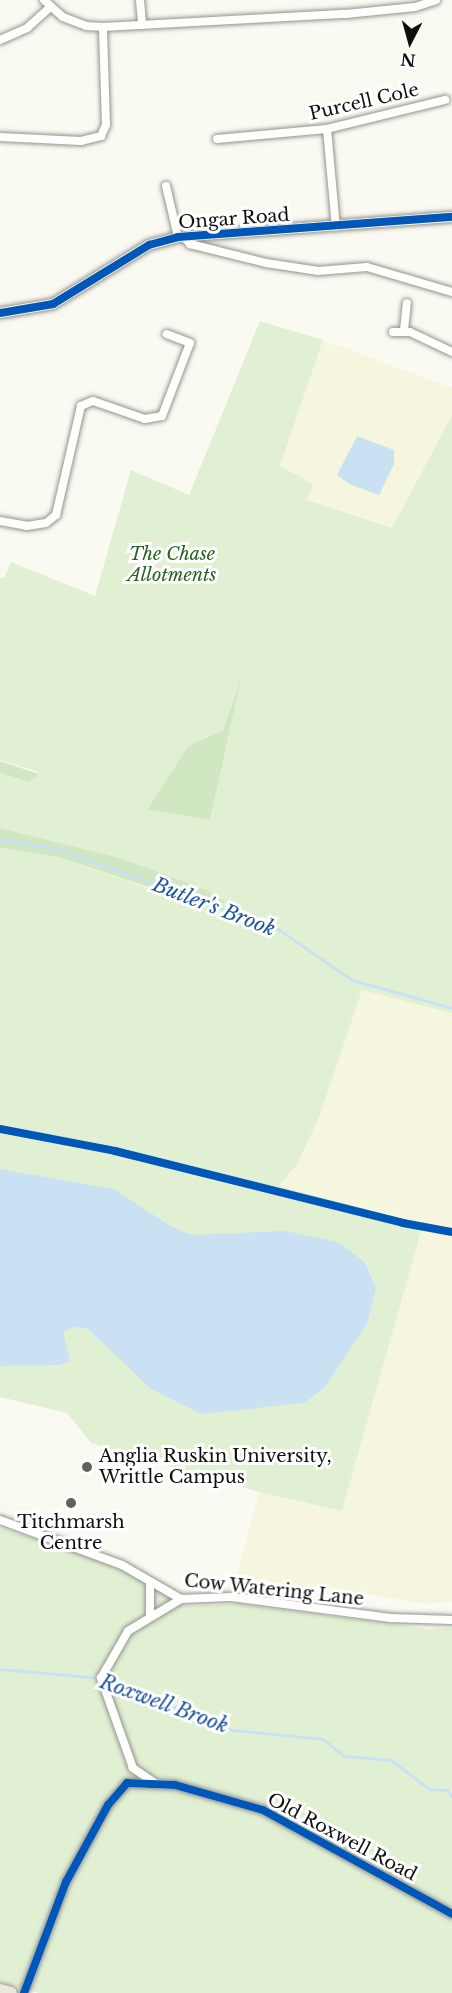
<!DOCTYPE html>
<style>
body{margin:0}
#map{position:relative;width:452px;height:1993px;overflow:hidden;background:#fafaf2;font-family:"Libre Baskerville",serif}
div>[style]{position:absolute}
.farmland>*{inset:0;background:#f6f6df}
.green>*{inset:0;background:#e1f0d3}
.forest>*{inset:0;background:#d1e7c2}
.water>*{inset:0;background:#cae1f3}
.stream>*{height:3px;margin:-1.5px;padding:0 1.5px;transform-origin:1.5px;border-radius:1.5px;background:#cae1f3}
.roads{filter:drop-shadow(0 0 2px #949491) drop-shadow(0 0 2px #949491)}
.street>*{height:8px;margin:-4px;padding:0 4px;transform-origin:4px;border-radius:4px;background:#fefefd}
.secondary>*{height:10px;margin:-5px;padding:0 5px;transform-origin:5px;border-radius:5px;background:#f5f5ea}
.primary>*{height:12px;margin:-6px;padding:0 6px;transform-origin:6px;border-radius:6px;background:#ebe9d9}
.cycleway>*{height:8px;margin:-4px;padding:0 4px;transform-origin:4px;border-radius:4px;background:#0057b8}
.dots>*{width:16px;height:16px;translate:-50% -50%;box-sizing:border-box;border:3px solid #fff;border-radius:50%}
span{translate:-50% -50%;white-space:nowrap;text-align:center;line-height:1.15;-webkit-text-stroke:6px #fff;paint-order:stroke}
.street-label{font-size:18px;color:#0e0e0e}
.park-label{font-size:18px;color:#276320;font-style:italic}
.poi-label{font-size:18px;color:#0e0e0e}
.left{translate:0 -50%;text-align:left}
.water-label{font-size:20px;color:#1c559b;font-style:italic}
.north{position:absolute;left:380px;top:12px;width:60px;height:60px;-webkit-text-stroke:4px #fff;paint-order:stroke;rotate:186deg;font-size:16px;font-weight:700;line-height:24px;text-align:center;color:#0e0e0e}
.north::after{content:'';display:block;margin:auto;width:21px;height:27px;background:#0e0e0e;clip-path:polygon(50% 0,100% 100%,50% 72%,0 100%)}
</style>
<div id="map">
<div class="farmland">
<i style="clip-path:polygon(323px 340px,452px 388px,452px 415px,392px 528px,306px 500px,280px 466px)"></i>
<i style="clip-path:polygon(362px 989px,452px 1013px,452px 1601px,427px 1604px,330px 1588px,235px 1584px,259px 1492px,342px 1511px,423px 1223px,279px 1186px,298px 1163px,320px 1115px)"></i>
</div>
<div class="green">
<i style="clip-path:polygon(evenodd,260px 321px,323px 340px,280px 466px,313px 484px,307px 500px,392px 528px,452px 415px,452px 1013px,362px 990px,320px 1115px,298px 1163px,279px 1186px,423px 1224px,342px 1511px,259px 1492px,91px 1443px,67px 1413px,0 1397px,0 848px,59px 857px,162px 893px,158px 873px,120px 858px,0 828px,0 773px,29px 782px,38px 772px,0 760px,0 577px,4px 578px,11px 562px,95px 596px,131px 470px,189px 495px,260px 321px,238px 686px,210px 820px,188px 746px,223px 730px,238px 686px)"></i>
<i style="clip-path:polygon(0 1528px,66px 1548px,143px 1579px,183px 1606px,241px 1604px,428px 1629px,452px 1628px,452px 1993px,39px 1993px,0 1982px)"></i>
</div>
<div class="forest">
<i style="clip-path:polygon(241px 678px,210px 820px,148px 809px,188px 746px,223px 730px)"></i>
<i style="clip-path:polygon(0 761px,39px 774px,29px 782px,0 773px)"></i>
<i style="clip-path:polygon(0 828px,120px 858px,207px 890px,226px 902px,210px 908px,59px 857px,0 848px)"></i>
</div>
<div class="water">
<i style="clip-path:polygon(357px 436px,394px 450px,394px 464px,379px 495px,349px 484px,337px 475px)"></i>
<i style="clip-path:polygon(0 1169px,114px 1189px,172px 1227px,193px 1235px,285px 1231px,339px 1242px,365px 1263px,376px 1288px,367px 1324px,324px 1388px,304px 1403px,201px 1414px,151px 1389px,87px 1328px,74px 1327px,63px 1332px,70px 1361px,60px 1365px,0 1366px)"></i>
</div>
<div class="stream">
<i style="left:0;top:839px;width:59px;rotate:9.8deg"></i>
<i style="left:58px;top:849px;width:234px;rotate:20deg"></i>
<i style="left:278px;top:929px;width:90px;rotate:34.6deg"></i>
<i style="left:352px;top:980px;width:104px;rotate:15.6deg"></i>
<i style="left:0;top:1669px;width:101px;rotate:5.1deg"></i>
<i style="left:101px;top:1678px;width:141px;rotate:21.7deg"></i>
<i style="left:232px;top:1730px;width:91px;rotate:5.6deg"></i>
<i style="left:323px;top:1739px;width:27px;rotate:39deg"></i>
<i style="left:344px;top:1756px;width:47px;rotate:4.9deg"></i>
<i style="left:391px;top:1760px;width:48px;rotate:37.3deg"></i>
<i style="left:429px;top:1789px;width:18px;rotate:3deg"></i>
<i style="left:447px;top:1790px;width:9px;rotate:54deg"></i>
</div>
<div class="roads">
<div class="street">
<i style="left:44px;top:0;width:25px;rotate:42deg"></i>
<i style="left:63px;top:17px;width:25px;rotate:21deg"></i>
<i style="left:86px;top:26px;width:17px;rotate:3deg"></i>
<i style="left:103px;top:27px;width:243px;rotate:-3.1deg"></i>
<i style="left:346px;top:14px;width:69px;rotate:-5.8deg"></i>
<i style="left:415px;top:7px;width:22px;rotate:-18deg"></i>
<i style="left:140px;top:0;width:25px;rotate:85deg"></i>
<i style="left:0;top:40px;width:30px;rotate:-24deg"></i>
<i style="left:27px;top:28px;width:31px;rotate:-42deg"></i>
<i style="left:327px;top:129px;width:98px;rotate:84.8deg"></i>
<i style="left:0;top:137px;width:81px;rotate:2.8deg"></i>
<i style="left:81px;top:141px;width:21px;rotate:-14deg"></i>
<i style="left:101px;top:136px;width:12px;rotate:-66deg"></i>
<i style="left:106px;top:125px;width:98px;rotate:-91.8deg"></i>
<i style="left:217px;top:139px;width:110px;rotate:-5.2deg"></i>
<i style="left:327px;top:129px;width:122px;rotate:-13.8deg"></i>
<i style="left:166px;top:186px;width:52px;rotate:76.8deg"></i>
<i style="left:183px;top:236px;width:11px;rotate:49deg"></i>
<i style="left:190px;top:244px;width:78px;rotate:14deg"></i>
<i style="left:266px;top:263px;width:53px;rotate:8.7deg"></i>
<i style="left:318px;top:271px;width:49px;rotate:-4.7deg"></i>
<i style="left:367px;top:267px;width:89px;rotate:16.4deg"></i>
<i style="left:404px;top:330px;width:27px;rotate:-84deg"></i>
<i style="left:393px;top:332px;width:17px"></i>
<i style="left:410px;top:332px;width:47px;rotate:25.5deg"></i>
<i style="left:0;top:521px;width:27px;rotate:10deg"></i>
<i style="left:27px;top:526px;width:19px;rotate:-9deg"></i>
<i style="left:46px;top:523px;width:13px;rotate:-39deg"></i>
<i style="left:56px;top:515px;width:112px;rotate:-77.1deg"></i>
<i style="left:81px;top:406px;width:13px;rotate:-23deg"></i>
<i style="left:93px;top:401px;width:55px;rotate:19.1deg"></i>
<i style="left:145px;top:419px;width:17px;rotate:-10deg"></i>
<i style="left:162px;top:416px;width:78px;rotate:-69deg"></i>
<i style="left:190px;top:343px;width:25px;rotate:-159deg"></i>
<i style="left:0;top:1520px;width:130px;rotate:20.2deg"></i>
<i style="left:122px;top:1565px;width:68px;rotate:30deg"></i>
<i style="left:181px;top:1599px;width:50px;rotate:-2.3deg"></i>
<i style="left:231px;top:1597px;width:161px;rotate:7.5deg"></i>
<i style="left:391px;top:1618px;width:61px;rotate:1.9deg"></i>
<i style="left:150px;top:1582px;width:33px;rotate:90deg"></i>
<i style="left:155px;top:1783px;width:27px;rotate:-146deg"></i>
<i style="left:133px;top:1768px;width:96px;rotate:-109.6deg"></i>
<i style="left:101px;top:1678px;width:54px;rotate:-60.1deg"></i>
<i style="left:128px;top:1631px;width:62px;rotate:-31.1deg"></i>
<i style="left:24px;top:1993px;width:119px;rotate:-69.3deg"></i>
<i style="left:66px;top:1882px;width:88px;rotate:-61.4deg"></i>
<i style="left:108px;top:1805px;width:29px;rotate:-49deg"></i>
<i style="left:127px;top:1783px;width:48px;rotate:2.4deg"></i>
<i style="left:175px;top:1785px;width:91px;rotate:15.9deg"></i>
<i style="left:263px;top:1810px;width:216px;rotate:28.8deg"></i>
</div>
<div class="secondary">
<i style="left:0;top:313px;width:54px;rotate:-9.6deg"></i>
<i style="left:53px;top:304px;width:113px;rotate:-31.6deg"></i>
<i style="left:149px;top:245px;width:30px;rotate:-15deg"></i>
<i style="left:178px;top:237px;width:275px;rotate:-4.2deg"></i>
</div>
<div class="primary">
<i style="left:0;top:1990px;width:11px;rotate:15deg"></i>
</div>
</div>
<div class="cycleway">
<i style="left:0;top:313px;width:54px;rotate:-9.6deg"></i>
<i style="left:53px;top:304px;width:113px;rotate:-31.6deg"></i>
<i style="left:149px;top:245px;width:30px;rotate:-15deg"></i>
<i style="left:178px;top:237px;width:275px;rotate:-4.2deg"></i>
<i style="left:0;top:1129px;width:117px;rotate:10.8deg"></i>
<i style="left:115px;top:1151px;width:297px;rotate:14deg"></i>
<i style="left:403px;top:1223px;width:50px;rotate:10.4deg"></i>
<i style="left:24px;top:1993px;width:119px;rotate:-69.3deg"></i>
<i style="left:66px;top:1882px;width:88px;rotate:-61.4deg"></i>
<i style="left:108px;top:1805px;width:29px;rotate:-49deg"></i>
<i style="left:127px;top:1783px;width:48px;rotate:2.4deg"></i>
<i style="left:175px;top:1785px;width:91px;rotate:15.9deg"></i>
<i style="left:263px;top:1810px;width:216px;rotate:28.8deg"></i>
</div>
<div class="dots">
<i style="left:87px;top:1467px;background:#61615e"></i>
<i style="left:71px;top:1503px;background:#61615e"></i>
</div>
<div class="street-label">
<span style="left:364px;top:102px;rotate:-13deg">Purcell Cole</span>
<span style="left:234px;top:219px;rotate:-4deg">Ongar Road</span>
<span style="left:274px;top:1590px;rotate:6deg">Cow Watering Lane</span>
<span style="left:342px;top:1837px;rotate:28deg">Old Roxwell Road</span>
</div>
<div class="park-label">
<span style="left:172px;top:565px">The Chase<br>Allotments</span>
</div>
<div class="poi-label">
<span class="left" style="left:99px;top:1467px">Anglia Ruskin University,<br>Writtle Campus</span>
<span style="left:71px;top:1533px">Titchmarsh<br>Centre</span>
</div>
<div class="water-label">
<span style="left:214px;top:907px;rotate:21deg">Butler's Brook</span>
<span style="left:164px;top:1704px;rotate:20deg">Roxwell Brook</span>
</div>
<div class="north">N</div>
</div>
